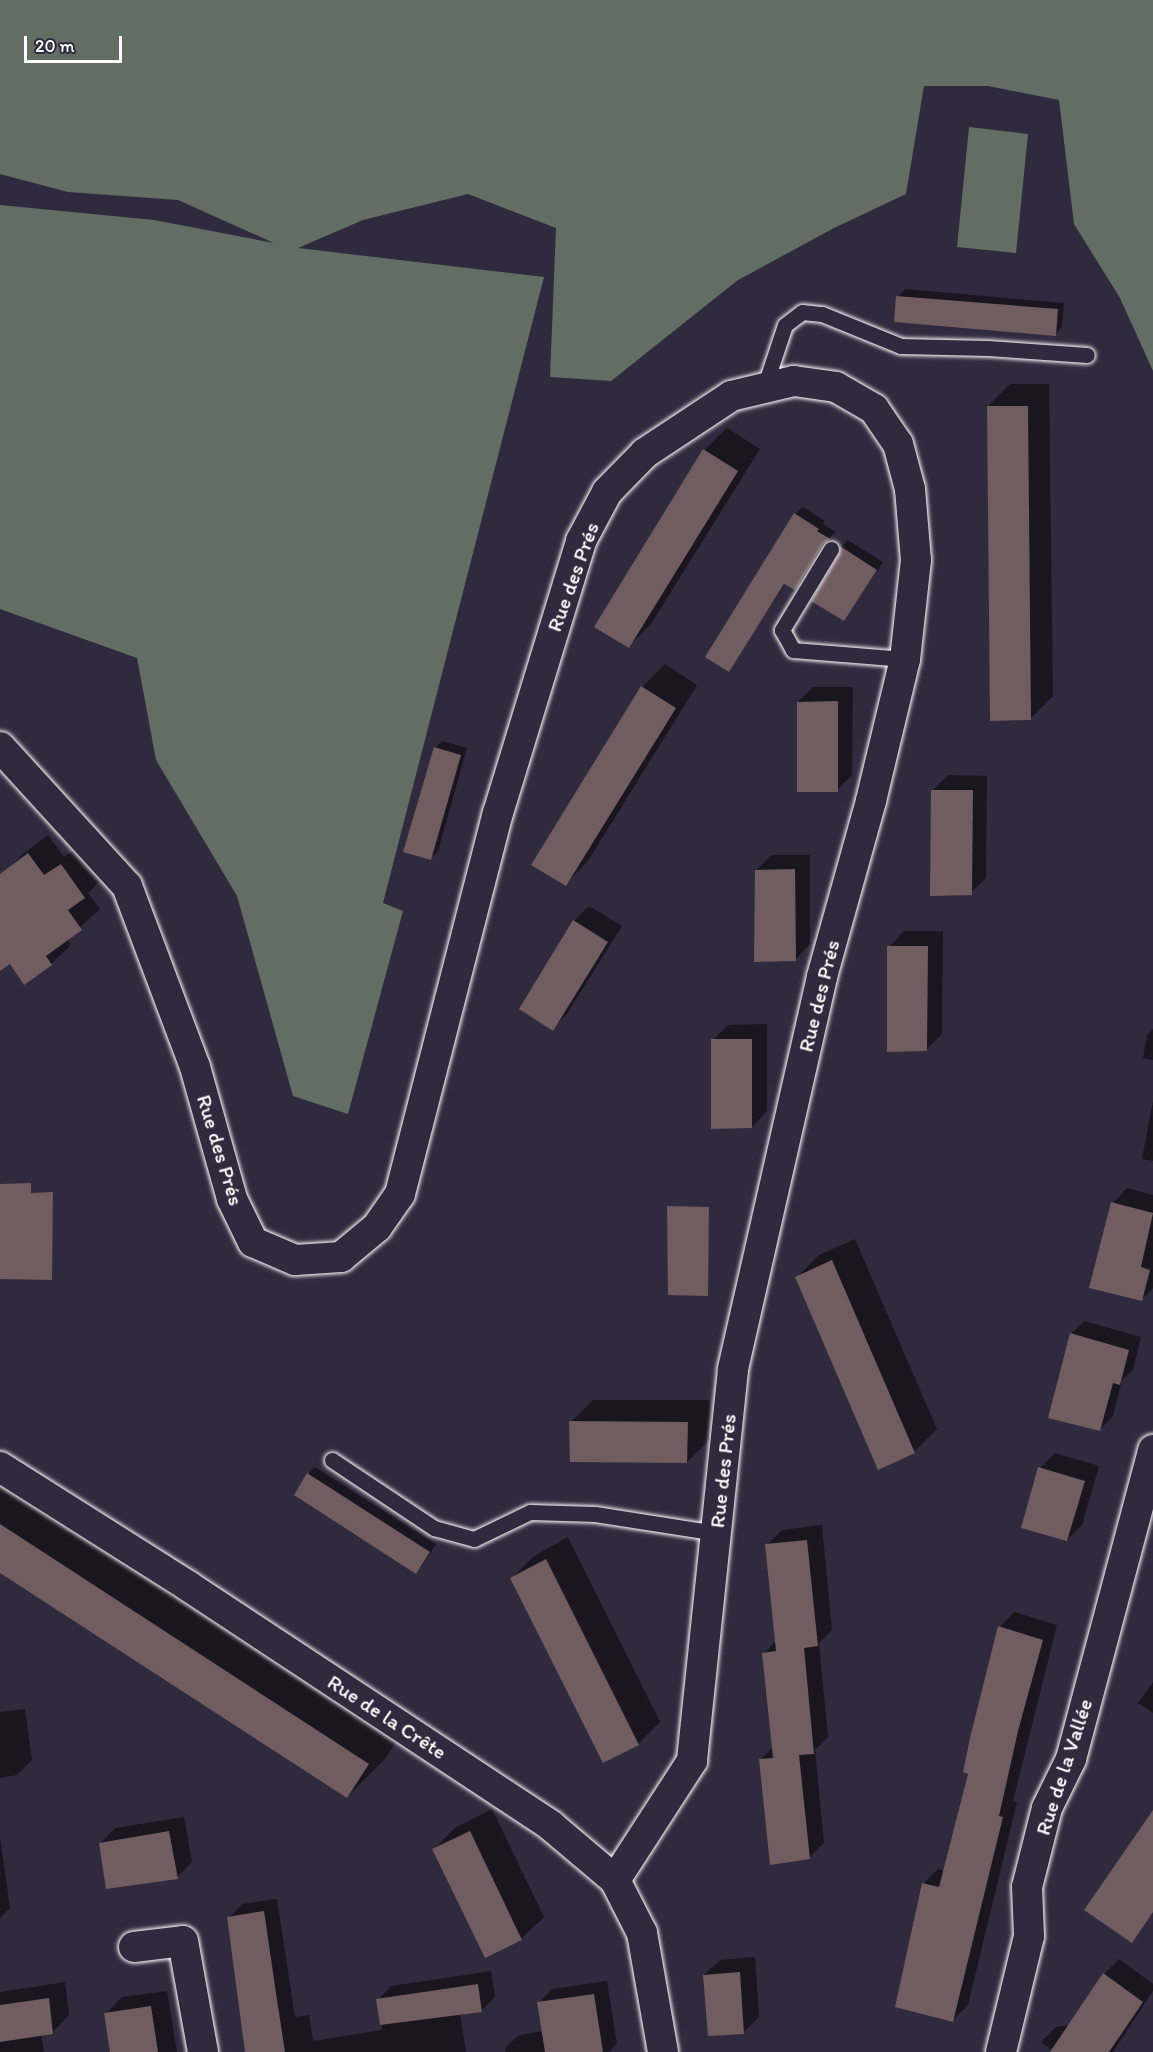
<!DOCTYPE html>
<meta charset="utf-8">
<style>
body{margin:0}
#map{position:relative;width:1153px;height:2052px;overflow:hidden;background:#2f2a3d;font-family:Itim,sans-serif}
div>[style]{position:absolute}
.green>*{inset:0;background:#626e63}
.shadow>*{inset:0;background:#0007}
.building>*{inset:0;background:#715c5f}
.roads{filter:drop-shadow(0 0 2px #fff) drop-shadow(0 0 2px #fff)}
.service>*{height:15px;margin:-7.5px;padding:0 7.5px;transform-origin:7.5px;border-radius:7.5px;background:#2f2a3d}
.minor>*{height:30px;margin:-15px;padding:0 15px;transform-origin:15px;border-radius:15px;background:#2f2a3d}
span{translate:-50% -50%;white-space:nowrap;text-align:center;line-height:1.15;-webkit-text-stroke:6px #2f2a3d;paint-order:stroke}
.street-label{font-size:21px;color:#fff}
.scale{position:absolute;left:24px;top:36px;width:98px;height:27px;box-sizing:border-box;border:3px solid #fff;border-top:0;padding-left:8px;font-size:18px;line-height:21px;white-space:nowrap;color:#fff;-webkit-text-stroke:4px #2f2a3d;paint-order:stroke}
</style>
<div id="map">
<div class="green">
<i style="clip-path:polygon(0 0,1153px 0,1153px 371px,1120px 298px,1074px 224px,1059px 100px,988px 86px,924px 86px,906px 194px,834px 228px,738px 280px,611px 381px,550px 377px,556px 228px,468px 194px,363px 220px,298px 248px,544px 277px,383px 903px,403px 911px,348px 1114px,293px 1096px,237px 896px,156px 760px,137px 658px,0 609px,0 205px,154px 220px,274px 243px,178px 200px,68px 192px,0 174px)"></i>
<i style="clip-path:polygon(969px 127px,1028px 134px,1016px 253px,957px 247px)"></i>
</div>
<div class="shadow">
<i style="clip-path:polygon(905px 289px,1064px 303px,1062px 327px,1055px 335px,898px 297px)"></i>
<i style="clip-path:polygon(1010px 384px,1049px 384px,1053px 696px,1031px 718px,988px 406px)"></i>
<i style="clip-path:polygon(727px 428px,760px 449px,651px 624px,629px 646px,704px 450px)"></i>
<i style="clip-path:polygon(803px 507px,825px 521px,823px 524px,836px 532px,827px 540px,801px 581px,794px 589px,786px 583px,728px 670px,795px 514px)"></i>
<i style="clip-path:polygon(848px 540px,883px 562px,844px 620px,841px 555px,841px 547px)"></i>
<i style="clip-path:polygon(665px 664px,697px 685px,588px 861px,566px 884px,534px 864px,642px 687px)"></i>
<i style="clip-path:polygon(813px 687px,853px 687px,852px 775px,837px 790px,798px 702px)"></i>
<i style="clip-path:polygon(442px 741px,467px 748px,438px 851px,431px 858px,435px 748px)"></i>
<i style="clip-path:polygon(948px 775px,987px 776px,986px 878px,971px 893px,933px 790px)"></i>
<i style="clip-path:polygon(48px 835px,64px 857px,81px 846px,103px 878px,88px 893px,100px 909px,67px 939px,71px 945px,51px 964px,25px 983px,10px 962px,0 969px,0 885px,4px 873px,23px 854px)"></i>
<i style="clip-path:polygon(771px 855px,810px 855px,810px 944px,795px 960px,756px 871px)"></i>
<i style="clip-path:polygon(589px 906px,622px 926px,567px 1014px,552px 1029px,521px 1009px,574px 921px)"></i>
<i style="clip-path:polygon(904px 931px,943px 931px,942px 1034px,927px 1049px,889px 947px)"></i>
<i style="clip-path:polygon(767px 1024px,767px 1111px,752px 1127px,713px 1040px,728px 1025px)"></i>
<i style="clip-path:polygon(1153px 1029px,1153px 1060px,1143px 1058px,1147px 1035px)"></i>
<i style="clip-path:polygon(1153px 1101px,1153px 1161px,1142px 1159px)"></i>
<i style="clip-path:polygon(1127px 1188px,1153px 1195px,1153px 1288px,1141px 1300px,1113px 1203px)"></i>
<i style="clip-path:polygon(855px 1239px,937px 1429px,914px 1452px,797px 1277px,819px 1255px)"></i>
<i style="clip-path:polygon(1084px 1321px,1141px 1337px,1133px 1370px,1122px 1380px,1113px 1416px,1100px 1429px,1071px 1334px)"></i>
<i style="clip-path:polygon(593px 1400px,710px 1400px,709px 1440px,687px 1462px,571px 1422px)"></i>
<i style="clip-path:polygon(1055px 1453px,1099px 1466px,1082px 1525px,1067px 1540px,1040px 1468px)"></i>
<i style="clip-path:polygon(0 1461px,407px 1724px,386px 1758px,347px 1797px,0 1571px)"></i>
<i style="clip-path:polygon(315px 1467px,436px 1544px,423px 1565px,416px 1572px,308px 1474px)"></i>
<i style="clip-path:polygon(822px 1525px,832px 1630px,819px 1643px,828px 1737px,815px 1750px,824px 1843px,809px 1858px,760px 1760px,773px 1747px,764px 1653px,777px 1640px,767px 1545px,782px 1530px)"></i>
<i style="clip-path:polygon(568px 1537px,660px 1722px,638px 1744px,512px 1578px,534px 1556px)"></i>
<i style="clip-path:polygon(1014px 1612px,1057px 1625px,1013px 1801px,1017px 1802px,968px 2005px,953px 2020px,923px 1884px,938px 1869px,945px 1871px,970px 1772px,1000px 1627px)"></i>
<i style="clip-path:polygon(1153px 1682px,1153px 1713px,1138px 1703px)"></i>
<i style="clip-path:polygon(25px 1709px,32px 1760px,17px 1775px,0 1778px,0 1712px)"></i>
<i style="clip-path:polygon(492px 1809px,544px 1917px,521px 1939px,433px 1850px,456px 1827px)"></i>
<i style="clip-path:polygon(184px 1817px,192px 1862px,177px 1877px,100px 1844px,115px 1828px)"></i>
<i style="clip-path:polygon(0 1837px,10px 1908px,0 1918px)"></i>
<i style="clip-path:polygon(277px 1899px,295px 2017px,309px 2015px,313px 2041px,382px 2030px,378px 2000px,391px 1986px,491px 1971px,495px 1997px,482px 2010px,460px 2013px,466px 2052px,247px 2052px,229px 1918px,242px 1904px)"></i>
<i style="clip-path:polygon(755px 1957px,759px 2017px,744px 2032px,704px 1975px,720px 1960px)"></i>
<i style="clip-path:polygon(1119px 1959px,1153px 1984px,1153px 1991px,1113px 2052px,1055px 2052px,1041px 2042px,1056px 2027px,1070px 2025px,1104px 1974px)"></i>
<i style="clip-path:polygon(607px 1981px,617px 2044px,609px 2052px,506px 2052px,505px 2048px,519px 2035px,543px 2031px,539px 2003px,552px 1989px)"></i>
<i style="clip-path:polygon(65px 1982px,69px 2015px,53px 2032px,41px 2034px,44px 2052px,0 2052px,0 1992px)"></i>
<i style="clip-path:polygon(167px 1991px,177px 2052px,112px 2052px,106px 2014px,122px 1997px)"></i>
</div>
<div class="building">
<i style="clip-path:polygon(896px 296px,1058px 309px,1056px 336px,894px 322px)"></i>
<i style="clip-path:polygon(987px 406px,1028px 406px,1031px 720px,990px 721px)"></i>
<i style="clip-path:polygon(703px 449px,738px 471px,629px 648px,594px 627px)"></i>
<i style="clip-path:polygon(794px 513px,819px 529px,817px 531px,830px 539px,823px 544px,795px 590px,784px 584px,729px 672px,705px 657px)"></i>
<i style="clip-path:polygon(840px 546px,877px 570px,844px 621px,811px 601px,839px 554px)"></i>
<i style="clip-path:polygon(641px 686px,676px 708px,566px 886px,531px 865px)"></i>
<i style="clip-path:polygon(838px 701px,838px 792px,797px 792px,797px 702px)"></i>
<i style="clip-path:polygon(434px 747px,461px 755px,431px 860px,403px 852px)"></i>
<i style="clip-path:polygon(931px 790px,973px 790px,972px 895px,930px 896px)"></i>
<i style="clip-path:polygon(28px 853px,44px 875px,61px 864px,85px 898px,68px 910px,82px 930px,46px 956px,52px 965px,24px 985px,10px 964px,0 971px,0 874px)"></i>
<i style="clip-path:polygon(795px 869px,796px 961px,754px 962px,755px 870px)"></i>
<i style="clip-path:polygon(573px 920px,608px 942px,553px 1031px,519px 1009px)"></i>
<i style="clip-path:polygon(887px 946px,928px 946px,927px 1051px,887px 1052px)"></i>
<i style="clip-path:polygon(711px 1039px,752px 1039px,752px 1128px,711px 1129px)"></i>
<i style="clip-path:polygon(31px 1183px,31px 1193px,53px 1192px,52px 1280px,0 1279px,0 1184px)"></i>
<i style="clip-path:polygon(1111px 1202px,1153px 1213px,1141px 1267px,1150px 1270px,1142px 1301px,1089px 1288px)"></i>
<i style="clip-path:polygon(667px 1206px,709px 1207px,708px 1296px,668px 1295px)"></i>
<i style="clip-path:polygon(832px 1260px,915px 1453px,878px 1470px,795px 1277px)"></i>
<i style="clip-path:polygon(1070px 1333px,1129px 1350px,1120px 1385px,1113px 1383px,1100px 1431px,1048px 1418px)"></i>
<i style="clip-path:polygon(569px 1421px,688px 1422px,687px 1463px,570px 1462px)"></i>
<i style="clip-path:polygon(1038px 1467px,1085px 1481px,1067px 1541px,1021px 1528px)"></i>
<i style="clip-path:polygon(307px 1473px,430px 1552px,416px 1574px,294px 1495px)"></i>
<i style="clip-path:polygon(0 1524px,369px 1764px,347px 1798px,0 1573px)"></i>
<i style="clip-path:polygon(807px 1540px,818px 1646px,804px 1648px,814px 1754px,799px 1755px,810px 1859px,770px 1865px,759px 1759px,773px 1758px,762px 1653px,776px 1651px,765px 1544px)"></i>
<i style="clip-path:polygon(546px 1559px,639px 1745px,603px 1763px,510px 1578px)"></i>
<i style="clip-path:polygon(998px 1626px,1043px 1640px,1018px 1731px,999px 1816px,1003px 1817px,953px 2022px,895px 2007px,922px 1883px,939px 1887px,968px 1774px,963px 1772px,970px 1738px)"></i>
<i style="clip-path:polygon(1153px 1810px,1153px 1912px,1132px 1943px,1084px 1910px)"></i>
<i style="clip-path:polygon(169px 1831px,178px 1879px,106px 1889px,99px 1843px)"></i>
<i style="clip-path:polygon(470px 1831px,522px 1940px,485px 1958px,432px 1849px)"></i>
<i style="clip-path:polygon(264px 1911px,276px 1993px,285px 2052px,245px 2052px,227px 1917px)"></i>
<i style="clip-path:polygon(740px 1972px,744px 2034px,708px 2036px,703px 1975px)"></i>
<i style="clip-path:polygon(1103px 1973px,1143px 2002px,1109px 2052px,1050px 2052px)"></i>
<i style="clip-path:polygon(478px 1984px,482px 2012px,380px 2025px,376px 1999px)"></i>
<i style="clip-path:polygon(594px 1994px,603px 2052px,545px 2052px,537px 2002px)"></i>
<i style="clip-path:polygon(49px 1998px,53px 2034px,0 2042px,0 2005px)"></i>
<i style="clip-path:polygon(151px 2006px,158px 2052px,110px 2052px,104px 2013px)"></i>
</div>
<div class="roads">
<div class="service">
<i style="left:764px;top:388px;width:66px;rotate:-71.6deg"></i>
<i style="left:785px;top:325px;width:21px;rotate:-37deg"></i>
<i style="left:802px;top:312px;width:20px;rotate:6deg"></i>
<i style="left:822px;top:314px;width:85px;rotate:22.1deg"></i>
<i style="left:901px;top:346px;width:87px;rotate:1.3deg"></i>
<i style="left:988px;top:348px;width:99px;rotate:4deg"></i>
<i style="left:831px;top:549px;width:95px;rotate:121.2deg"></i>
<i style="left:782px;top:630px;width:23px;rotate:61deg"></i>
<i style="left:793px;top:650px;width:112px;rotate:4.6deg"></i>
<i style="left:332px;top:1460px;width:123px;rotate:33.7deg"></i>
<i style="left:434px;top:1528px;width:41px;rotate:15.4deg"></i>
<i style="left:474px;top:1539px;width:62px;rotate:-25.7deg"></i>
<i style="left:530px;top:1512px;width:65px;rotate:1.8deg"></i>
<i style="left:595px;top:1514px;width:122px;rotate:8.9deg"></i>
</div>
<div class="minor">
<i style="left:0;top:747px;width:188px;rotate:47.6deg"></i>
<i style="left:127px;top:886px;width:193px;rotate:69.4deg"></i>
<i style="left:195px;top:1067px;width:137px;rotate:74.3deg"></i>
<i style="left:232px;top:1199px;width:48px;rotate:64deg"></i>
<i style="left:253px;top:1242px;width:46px;rotate:23.2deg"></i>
<i style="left:295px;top:1260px;width:46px;rotate:-3.7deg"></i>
<i style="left:341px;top:1257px;width:47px;rotate:-39.8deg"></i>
<i style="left:377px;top:1227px;width:40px;rotate:-55.1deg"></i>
<i style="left:400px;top:1194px;width:393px;rotate:-75.6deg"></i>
<i style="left:498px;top:813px;width:284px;rotate:-73deg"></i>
<i style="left:581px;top:541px;width:55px;rotate:-62deg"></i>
<i style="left:607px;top:492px;width:54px;rotate:-45.7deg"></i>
<i style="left:645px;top:453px;width:103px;rotate:-33.5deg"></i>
<i style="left:731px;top:396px;width:65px;rotate:-13.4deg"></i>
<i style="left:794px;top:381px;width:42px;rotate:8.1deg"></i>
<i style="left:836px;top:387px;width:44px;rotate:30.1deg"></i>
<i style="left:874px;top:409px;width:42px;rotate:55.6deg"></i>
<i style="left:898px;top:444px;width:47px;rotate:75.1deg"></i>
<i style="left:910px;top:489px;width:71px;rotate:85.2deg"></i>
<i style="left:916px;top:560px;width:100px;rotate:96.3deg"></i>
<i style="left:905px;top:659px;width:146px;rotate:103.5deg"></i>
<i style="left:871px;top:801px;width:183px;rotate:105.6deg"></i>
<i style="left:822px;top:977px;width:403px;rotate:102.8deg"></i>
<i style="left:733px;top:1370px;width:393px;rotate:96deg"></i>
<i style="left:692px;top:1761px;width:142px;rotate:122.9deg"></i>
<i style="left:0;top:1467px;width:222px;rotate:32.3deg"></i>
<i style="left:188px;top:1586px;width:434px;rotate:33.4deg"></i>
<i style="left:550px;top:1825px;width:85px;rotate:40.2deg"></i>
<i style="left:615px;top:1880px;width:59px;rotate:63deg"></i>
<i style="left:642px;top:1933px;width:121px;rotate:80deg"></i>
<i style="left:134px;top:1947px;width:49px;rotate:-7deg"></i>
<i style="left:183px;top:1941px;width:113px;rotate:79.8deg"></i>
<i style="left:1001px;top:2052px;width:119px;rotate:-76.4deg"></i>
<i style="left:1029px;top:1936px;width:49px;rotate:-92.3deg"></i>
<i style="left:1027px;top:1887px;width:81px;rotate:-75.8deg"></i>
<i style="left:1047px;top:1808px;width:55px;rotate:-63.9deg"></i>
<i style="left:1071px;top:1759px;width:320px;rotate:-75.1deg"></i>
</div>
</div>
<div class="street-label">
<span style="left:573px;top:577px;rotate:-70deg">Rue des Prés</span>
<span style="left:819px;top:996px;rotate:-76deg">Rue des Prés</span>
<span style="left:220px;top:1150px;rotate:73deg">Rue des Prés</span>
<span style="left:723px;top:1471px;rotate:-84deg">Rue des Prés</span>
<span style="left:387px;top:1717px;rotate:33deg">Rue de la Crête</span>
<span style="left:1064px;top:1767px;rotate:-72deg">Rue de la Vallée</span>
</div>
<div class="scale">20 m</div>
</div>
